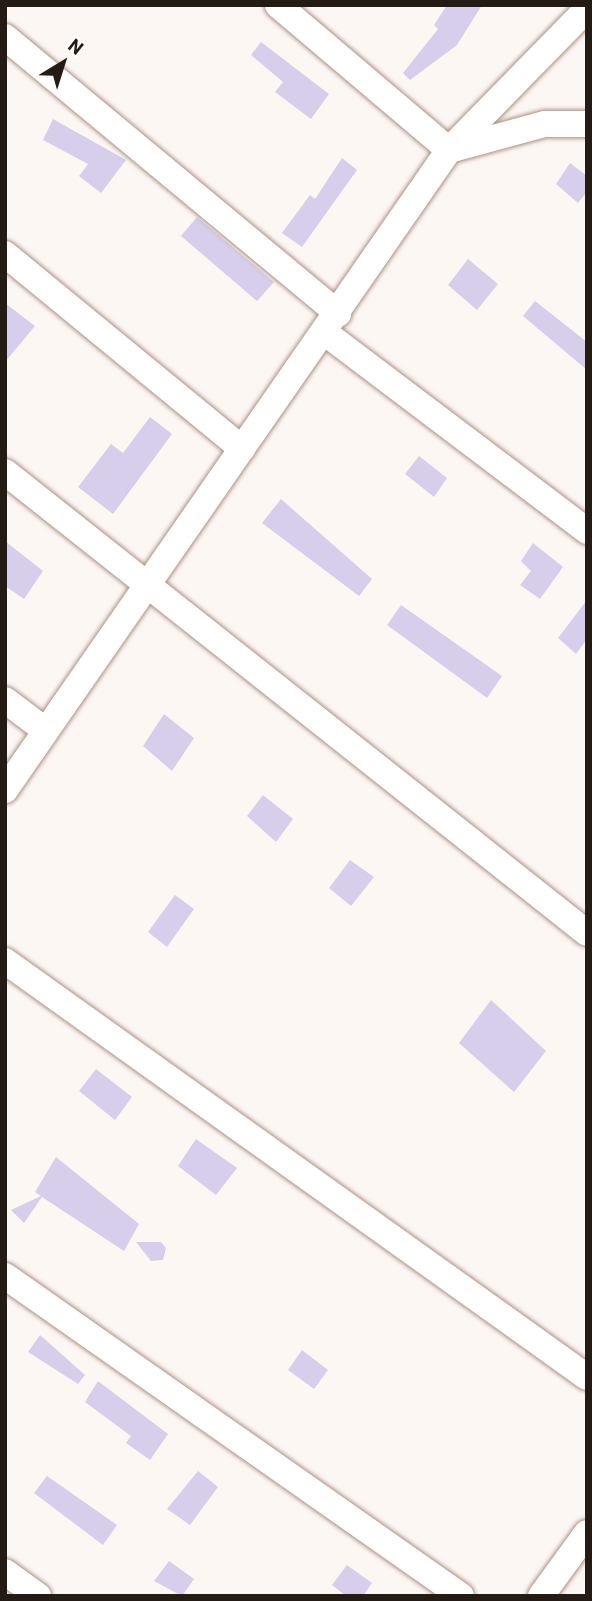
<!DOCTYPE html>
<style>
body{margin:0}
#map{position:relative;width:592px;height:1601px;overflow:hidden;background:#fdf7f4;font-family:Barlow,sans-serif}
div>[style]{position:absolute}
.building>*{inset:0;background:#d6ceea}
.roads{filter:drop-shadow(0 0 2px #ad9083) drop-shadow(0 0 2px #ad9083)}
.minor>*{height:26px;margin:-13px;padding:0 13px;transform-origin:13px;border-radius:13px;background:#fff}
span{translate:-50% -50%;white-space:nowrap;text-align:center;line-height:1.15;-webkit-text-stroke:5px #fff;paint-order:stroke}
.frame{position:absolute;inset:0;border:7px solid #251b15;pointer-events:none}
.north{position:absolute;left:28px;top:28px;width:70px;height:70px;-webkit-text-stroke:5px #fff;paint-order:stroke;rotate:38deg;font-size:19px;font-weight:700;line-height:28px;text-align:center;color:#251b15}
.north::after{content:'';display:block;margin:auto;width:24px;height:32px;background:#251b15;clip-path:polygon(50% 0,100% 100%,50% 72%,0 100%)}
</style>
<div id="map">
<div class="building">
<i style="clip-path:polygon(447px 5px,482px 5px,457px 45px,410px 80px,403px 73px,438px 29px,434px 25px)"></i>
<i style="clip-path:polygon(261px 42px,329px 94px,311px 119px,275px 92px,283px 82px,251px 55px)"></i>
<i style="clip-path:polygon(53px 119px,126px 160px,101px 193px,79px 176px,88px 164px,43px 140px)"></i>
<i style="clip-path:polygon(342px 158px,357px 170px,302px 247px,282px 233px,310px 195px,315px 199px)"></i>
<i style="clip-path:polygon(570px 163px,587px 176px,587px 192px,578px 203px,556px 184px)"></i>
<i style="clip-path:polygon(197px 217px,274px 282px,257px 301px,181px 236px)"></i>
<i style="clip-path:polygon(468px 259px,498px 284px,477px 310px,448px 285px)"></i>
<i style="clip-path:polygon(535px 301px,587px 342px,587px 370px,523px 316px)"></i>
<i style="clip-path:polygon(5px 303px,35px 326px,5px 362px)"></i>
<i style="clip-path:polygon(150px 417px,172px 434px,113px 514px,78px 487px,111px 444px,123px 453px)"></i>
<i style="clip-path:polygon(419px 456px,447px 478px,434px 497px,405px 474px)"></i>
<i style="clip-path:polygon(281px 499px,372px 579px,359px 596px,262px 523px)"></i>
<i style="clip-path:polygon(5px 541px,43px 571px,24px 599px,5px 586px)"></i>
<i style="clip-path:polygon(533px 543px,563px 567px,540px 599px,520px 585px,531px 571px,521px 561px)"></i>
<i style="clip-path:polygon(587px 600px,587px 639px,576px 654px,558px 638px)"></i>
<i style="clip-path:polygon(401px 605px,502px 676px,487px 698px,387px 625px)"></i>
<i style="clip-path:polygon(164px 714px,194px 738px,172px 771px,143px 746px)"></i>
<i style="clip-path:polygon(263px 795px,293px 819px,276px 842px,247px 816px)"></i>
<i style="clip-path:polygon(350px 860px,374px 877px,351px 906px,329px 888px)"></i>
<i style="clip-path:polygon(175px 895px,194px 909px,167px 947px,148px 932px)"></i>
<i style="clip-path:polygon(491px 1000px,546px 1051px,514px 1092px,459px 1043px)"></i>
<i style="clip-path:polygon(96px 1069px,132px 1097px,115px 1120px,79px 1091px)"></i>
<i style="clip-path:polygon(196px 1139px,237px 1168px,216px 1195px,178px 1166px)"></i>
<i style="clip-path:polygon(56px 1157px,139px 1224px,124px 1251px,42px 1197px,24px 1223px,11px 1210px,41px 1196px,35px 1192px)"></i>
<i style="clip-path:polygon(136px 1242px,161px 1242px,166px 1248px,163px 1260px,151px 1261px)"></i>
<i style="clip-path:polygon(40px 1335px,85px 1375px,78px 1384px,28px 1352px)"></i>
<i style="clip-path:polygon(302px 1350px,328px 1370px,314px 1389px,288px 1370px)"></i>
<i style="clip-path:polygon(98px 1381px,168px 1434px,150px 1460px,126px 1443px,131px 1436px,85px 1402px)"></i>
<i style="clip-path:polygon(198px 1471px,218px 1487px,190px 1525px,167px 1509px)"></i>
<i style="clip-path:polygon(47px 1476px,117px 1525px,103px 1545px,34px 1493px)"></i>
<i style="clip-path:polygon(169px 1561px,194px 1579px,182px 1596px,154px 1581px)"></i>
<i style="clip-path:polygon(347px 1565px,372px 1583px,363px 1596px,346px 1596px,332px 1585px)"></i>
</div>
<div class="roads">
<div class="minor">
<i style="left:278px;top:5px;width:224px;rotate:40.3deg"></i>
<i style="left:449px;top:150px;width:99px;rotate:-15.2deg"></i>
<i style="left:545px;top:124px;width:42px"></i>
<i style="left:5px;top:37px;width:433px;rotate:39.7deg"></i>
<i style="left:5px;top:254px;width:307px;rotate:39.4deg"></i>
<i style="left:324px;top:332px;width:330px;rotate:37.1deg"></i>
<i style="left:5px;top:472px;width:742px;rotate:38.38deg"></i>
<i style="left:5px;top:700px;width:50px;rotate:36.9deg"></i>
<i style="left:5px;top:790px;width:779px;rotate:-55.25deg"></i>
<i style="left:449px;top:150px;width:197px;rotate:-45.6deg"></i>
<i style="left:5px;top:961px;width:715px;rotate:35.56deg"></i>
<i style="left:5px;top:1276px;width:557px;rotate:35.06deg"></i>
<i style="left:5px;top:1572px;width:41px;rotate:36deg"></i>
<i style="left:541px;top:1596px;width:78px;rotate:-53.9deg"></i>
</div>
</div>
<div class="frame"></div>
<div class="north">N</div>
</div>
